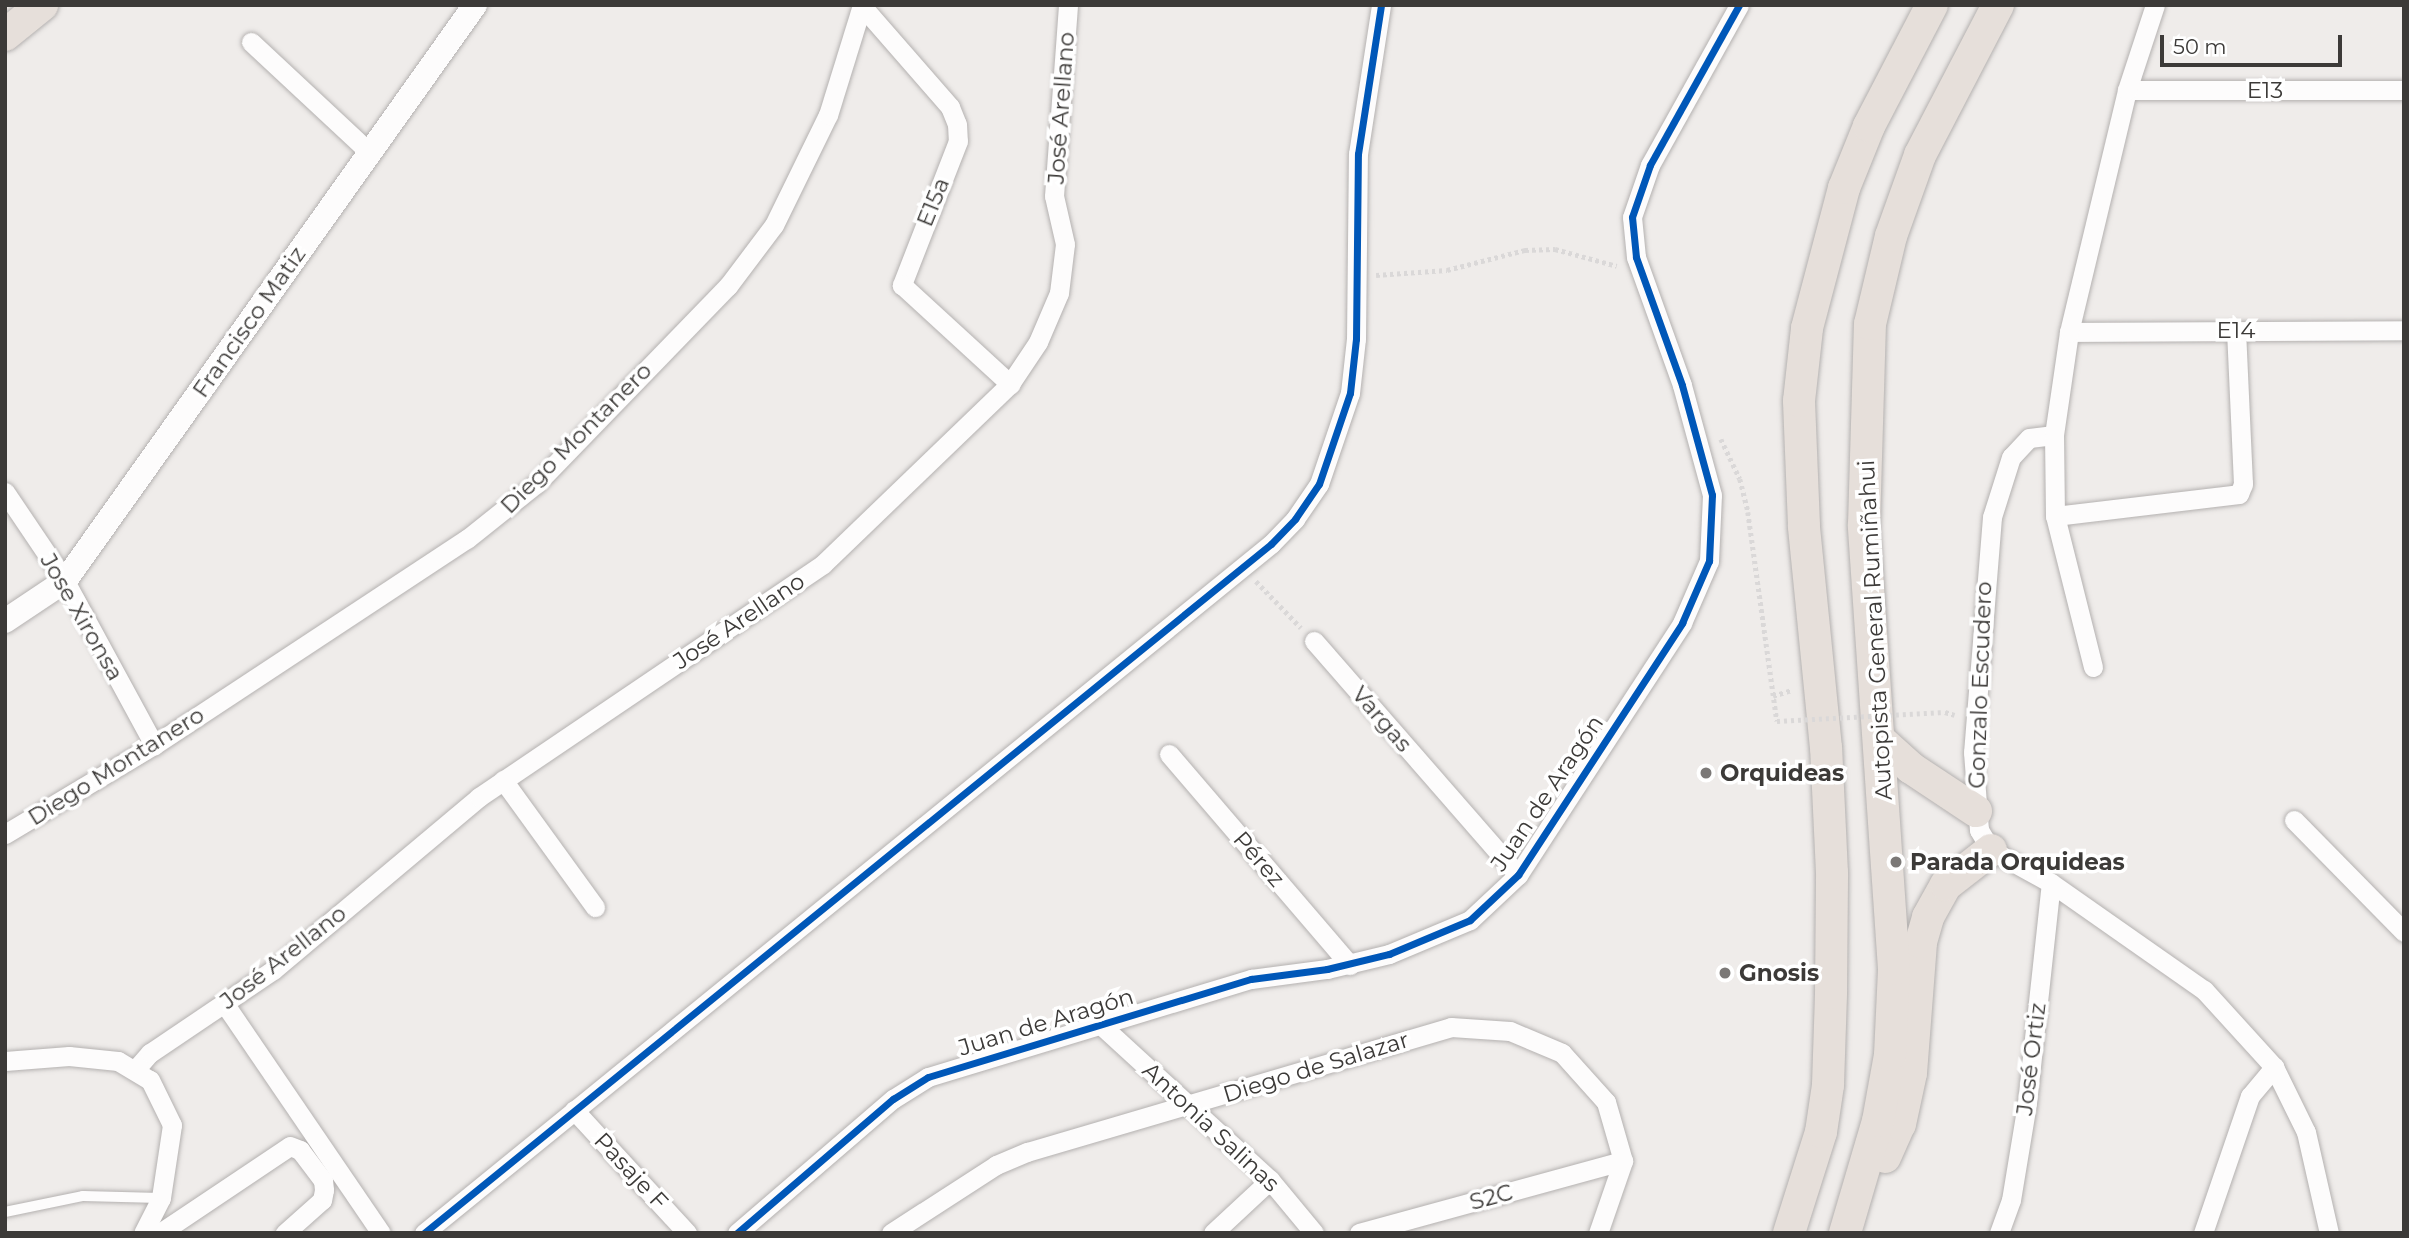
<!DOCTYPE html>
<meta charset="utf-8">
<style>
body{margin:0}
#map{position:relative;width:2409px;height:1238px;overflow:hidden;background:#efecea;font-family:Montserrat,sans-serif}
div>[style]{position:absolute}
.path>*{height:4.5px;margin-top:-2.25px;transform-origin:0;background:repeating-linear-gradient(90deg,#dad8d8 0 3.5px,transparent 0 7px)}
.roads{filter:drop-shadow(0 0 2px #b4b1b0) drop-shadow(0 0 2px #b4b1b0)}
.service>*{height:10px;margin:-5px;padding:0 5px;transform-origin:5px;border-radius:5px;background:#fdfcfc}
.minor>*{height:19px;margin:-9.5px;padding:0 9.5px;transform-origin:9.5px;border-radius:9.5px;background:#fdfcfc}
.tertiary>*{height:24px;margin:-12px;padding:0 12px;transform-origin:12px;border-radius:12px;background:#fdfcfc}
.trunk>*{height:32px;margin:-16px;padding:0 16px;transform-origin:16px;border-radius:16px;background:#e6dfda}
.path-bridge>*{height:4.5px;margin-top:-2.25px;transform-origin:0;background:repeating-linear-gradient(90deg,#dad8d8 0 3.5px,transparent 0 7px)}
.cycleway>*{height:7px;margin:-3.5px;padding:0 3.5px;transform-origin:3.5px;border-radius:3.5px;background:#0057b8}
.dots>*{width:19px;height:19px;translate:-50% -50%;box-sizing:border-box;border:4px solid #fff;border-radius:50%}
span{translate:-50% -50%;white-space:nowrap;text-align:center;line-height:1.15;-webkit-text-stroke:7px #fff;paint-order:stroke}
.street-label{font-size:23px;color:#3c3a38}
.poi-label{font-size:23px;color:#3c3a38;font-weight:700}
.left{translate:0 -50%;text-align:left}
.frame{position:absolute;inset:0;border:7px solid #3c3a38;pointer-events:none}
.scale{position:absolute;left:2160px;top:35px;width:182px;height:32px;box-sizing:border-box;border:4px solid #3c3a38;border-top:0;padding-left:9px;font-size:21px;line-height:24px;white-space:nowrap;color:#3c3a38;-webkit-text-stroke:5px #fff;paint-order:stroke}
</style>
<div id="map">
<div class="path">
<i style="left:1376px;top:275px;width:71px;rotate:-4deg"></i>
<i style="left:1447px;top:270px;width:81px;rotate:-14.4deg"></i>
<i style="left:1525px;top:250px;width:30px;rotate:-2deg"></i>
<i style="left:1555px;top:249px;width:64px;rotate:15.3deg"></i>
<i style="left:1721px;top:439px;width:44px;rotate:64.6deg"></i>
<i style="left:1740px;top:479px;width:34px;rotate:76deg"></i>
<i style="left:1748px;top:512px;width:211px;rotate:82.1deg"></i>
<i style="left:1256px;top:581px;width:65px;rotate:46.2deg"></i>
<i style="left:1773px;top:696px;width:20px;rotate:-18deg"></i>
<i style="left:1945px;top:712px;width:10px;rotate:17deg"></i>
</div>
<div class="roads">
<div class="service">
<i style="left:5px;top:1212px;width:80px;rotate:-11.6deg"></i>
<i style="left:83px;top:1196px;width:77px;rotate:1.5deg"></i>
</div>
<div class="minor">
<i style="left:862px;top:6px;width:134px;rotate:48.9deg"></i>
<i style="left:950px;top:107px;width:18px;rotate:68deg"></i>
<i style="left:957px;top:124px;width:17px;rotate:87deg"></i>
<i style="left:958px;top:141px;width:155px;rotate:111.3deg"></i>
<i style="left:902px;top:285px;width:147px;rotate:42.5deg"></i>
<i style="left:251px;top:42px;width:163px;rotate:43deg"></i>
<i style="left:2127px;top:90px;width:277px"></i>
<i style="left:2069px;top:332px;width:335px;rotate:-0.3deg"></i>
<i style="left:2054px;top:435px;width:25px;rotate:173deg"></i>
<i style="left:2029px;top:438px;width:26px;rotate:133deg"></i>
<i style="left:2011px;top:457px;width:63px;rotate:107.6deg"></i>
<i style="left:1992px;top:517px;width:236px;rotate:94.6deg"></i>
<i style="left:1973px;top:752px;width:78px;rotate:85.6deg"></i>
<i style="left:1979px;top:830px;width:23px;rotate:59deg"></i>
<i style="left:1991px;top:850px;width:68px;rotate:28.8deg"></i>
<i style="left:2051px;top:883px;width:187px;rotate:35deg"></i>
<i style="left:2204px;top:990px;width:104px;rotate:47.7deg"></i>
<i style="left:2274px;top:1067px;width:72px;rotate:63.8deg"></i>
<i style="left:2306px;top:1132px;width:104px;rotate:77.2deg"></i>
<i style="left:5px;top:492px;width:107px;rotate:56deg"></i>
<i style="left:65px;top:581px;width:187px;rotate:61.5deg"></i>
<i style="left:2055px;top:516px;width:185px;rotate:-6.8deg"></i>
<i style="left:2239px;top:494px;width:11px;rotate:-68deg"></i>
<i style="left:2243px;top:484px;width:154px;rotate:-92.6deg"></i>
<i style="left:1314px;top:641px;width:310px;rotate:48.9deg"></i>
<i style="left:2093px;top:667px;width:156px;rotate:-104.1deg"></i>
<i style="left:2055px;top:516px;width:81px;rotate:-90.7deg"></i>
<i style="left:2054px;top:435px;width:104px;rotate:-81.7deg"></i>
<i style="left:2069px;top:332px;width:249px;rotate:-76.5deg"></i>
<i style="left:2127px;top:90px;width:89px;rotate:-71.8deg"></i>
<i style="left:1169px;top:754px;width:278px;rotate:49.4deg"></i>
<i style="left:503px;top:780px;width:157px;rotate:54.1deg"></i>
<i style="left:2294px;top:820px;width:157px;rotate:45.5deg"></i>
<i style="left:5px;top:834px;width:174px;rotate:-30.9deg"></i>
<i style="left:154px;top:745px;width:375px;rotate:-33.4deg"></i>
<i style="left:467px;top:539px;width:88px;rotate:-38.6deg"></i>
<i style="left:536px;top:484px;width:276px;rotate:-45.9deg"></i>
<i style="left:728px;top:286px;width:76px;rotate:-53deg"></i>
<i style="left:774px;top:225px;width:123px;rotate:-63.9deg"></i>
<i style="left:828px;top:115px;width:115px;rotate:-72.8deg"></i>
<i style="left:224px;top:1003px;width:278px;rotate:55.7deg"></i>
<i style="left:1103px;top:1027px;width:226px;rotate:42.5deg"></i>
<i style="left:1270px;top:1180px;width:69px;rotate:50.3deg"></i>
<i style="left:5px;top:1061px;width:64px;rotate:-4.5deg"></i>
<i style="left:69px;top:1056px;width:49px;rotate:5.8deg"></i>
<i style="left:118px;top:1061px;width:37px;rotate:31deg"></i>
<i style="left:150px;top:1080px;width:50px;rotate:63.9deg"></i>
<i style="left:172px;top:1125px;width:74px;rotate:98.6deg"></i>
<i style="left:161px;top:1198px;width:39px;rotate:117deg"></i>
<i style="left:135px;top:1070px;width:23px;rotate:-49deg"></i>
<i style="left:150px;top:1053px;width:148px;rotate:-34deg"></i>
<i style="left:273px;top:970px;width:269px;rotate:-40deg"></i>
<i style="left:479px;top:797px;width:415px;rotate:-34.1deg"></i>
<i style="left:823px;top:564px;width:260px;rotate:-43.9deg"></i>
<i style="left:1010px;top:384px;width:50px;rotate:-56.3deg"></i>
<i style="left:1038px;top:342px;width:53px;rotate:-66.8deg"></i>
<i style="left:1059px;top:293px;width:49px;rotate:-83deg"></i>
<i style="left:1065px;top:244px;width:49px;rotate:-102.9deg"></i>
<i style="left:1054px;top:196px;width:192px;rotate:-85.8deg"></i>
<i style="left:574px;top:1110px;width:167px;rotate:47.4deg"></i>
<i style="left:160px;top:1233px;width:156px;rotate:-33.8deg"></i>
<i style="left:290px;top:1146px;width:11px;rotate:22deg"></i>
<i style="left:300px;top:1150px;width:38px;rotate:53deg"></i>
<i style="left:323px;top:1180px;width:10px;rotate:84deg"></i>
<i style="left:324px;top:1190px;width:10px;rotate:101deg"></i>
<i style="left:322px;top:1200px;width:50px;rotate:138.3deg"></i>
<i style="left:424px;top:1233px;width:1092px;rotate:-39.13deg"></i>
<i style="left:1271px;top:544px;width:35px;rotate:-46deg"></i>
<i style="left:1295px;top:519px;width:42px;rotate:-55.6deg"></i>
<i style="left:1319px;top:484px;width:96px;rotate:-71.2deg"></i>
<i style="left:1350px;top:393px;width:54px;rotate:-83.7deg"></i>
<i style="left:1356px;top:339px;width:185px;rotate:-89.4deg"></i>
<i style="left:1358px;top:154px;width:151px;rotate:-81.2deg"></i>
<i style="left:737px;top:1233px;width:206px;rotate:-40.7deg"></i>
<i style="left:893px;top:1099px;width:41px;rotate:-32.2deg"></i>
<i style="left:928px;top:1077px;width:338px;rotate:-16.9deg"></i>
<i style="left:1251px;top:979px;width:77px;rotate:-7.5deg"></i>
<i style="left:1327px;top:969px;width:64px;rotate:-13.6deg"></i>
<i style="left:1389px;top:954px;width:88px;rotate:-22.8deg"></i>
<i style="left:1470px;top:920px;width:66px;rotate:-43.2deg"></i>
<i style="left:1518px;top:875px;width:301px;rotate:-56.9deg"></i>
<i style="left:1682px;top:623px;width:68px;rotate:-66.5deg"></i>
<i style="left:1709px;top:561px;width:66px;rotate:-87.4deg"></i>
<i style="left:1712px;top:495px;width:114px;rotate:-105.3deg"></i>
<i style="left:1682px;top:385px;width:136px;rotate:-109.8deg"></i>
<i style="left:1636px;top:257px;width:40px;rotate:-95.7deg"></i>
<i style="left:1632px;top:217px;width:55px;rotate:-70.9deg"></i>
<i style="left:1650px;top:165px;width:183px;rotate:-60.9deg"></i>
<i style="left:891px;top:1233px;width:125px;rotate:-32.9deg"></i>
<i style="left:996px;top:1165px;width:34px;rotate:-23deg"></i>
<i style="left:1027px;top:1152px;width:442px;rotate:-16.4deg"></i>
<i style="left:1451px;top:1027px;width:59px;rotate:3.9deg"></i>
<i style="left:1510px;top:1031px;width:56px;rotate:22.9deg"></i>
<i style="left:1562px;top:1053px;width:66px;rotate:48.1deg"></i>
<i style="left:1606px;top:1102px;width:61px;rotate:73.9deg"></i>
<i style="left:1623px;top:1161px;width:76px;rotate:109.1deg"></i>
<i style="left:1213px;top:1233px;width:78px;rotate:-42.9deg"></i>
<i style="left:1359px;top:1233px;width:274px;rotate:-15.3deg"></i>
<i style="left:1999px;top:1233px;width:35px;rotate:-70deg"></i>
<i style="left:2011px;top:1200px;width:98px;rotate:-80.6deg"></i>
<i style="left:2027px;top:1103px;width:221px;rotate:-83.8deg"></i>
<i style="left:2203px;top:1233px;width:145px;rotate:-71.1deg"></i>
<i style="left:2250px;top:1096px;width:38px;rotate:-50deg"></i>
</div>
<div class="tertiary">
<i style="left:5px;top:621px;width:72px;rotate:-33.7deg"></i>
<i style="left:65px;top:581px;width:707px;rotate:-54.56deg"></i>
</div>
<div class="trunk">
<i style="left:5px;top:35px;width:48px;rotate:-39deg"></i>
<i style="left:1881px;top:741px;width:40px;rotate:42deg"></i>
<i style="left:1911px;top:768px;width:78px;rotate:33.5deg"></i>
<i style="left:1885px;top:1157px;width:36px;rotate:-66deg"></i>
<i style="left:1900px;top:1124px;width:52px;rotate:-77.8deg"></i>
<i style="left:1911px;top:1073px;width:131px;rotate:-85.6deg"></i>
<i style="left:1921px;top:942px;width:26px;rotate:-74deg"></i>
<i style="left:1928px;top:917px;width:37px;rotate:-61deg"></i>
<i style="left:1946px;top:885px;width:57px;rotate:-37.9deg"></i>
<i style="left:1789px;top:1233px;width:106px;rotate:-72.4deg"></i>
<i style="left:1821px;top:1132px;width:48px;rotate:-81.5deg"></i>
<i style="left:1828px;top:1085px;width:92px;rotate:-88.1deg"></i>
<i style="left:1831px;top:993px;width:120px;rotate:-89.5deg"></i>
<i style="left:1832px;top:873px;width:125px;rotate:-92.7deg"></i>
<i style="left:1826px;top:748px;width:223px;rotate:-95.7deg"></i>
<i style="left:1804px;top:526px;width:125px;rotate:-92.3deg"></i>
<i style="left:1799px;top:401px;width:73px;rotate:-83.7deg"></i>
<i style="left:1807px;top:328px;width:145px;rotate:-75.2deg"></i>
<i style="left:1844px;top:188px;width:67px;rotate:-68deg"></i>
<i style="left:1869px;top:126px;width:136px;rotate:-62.5deg"></i>
<i style="left:1845px;top:1233px;width:117px;rotate:-73.6deg"></i>
<i style="left:1878px;top:1121px;width:67px;rotate:-79.7deg"></i>
<i style="left:1890px;top:1055px;width:86px;rotate:-87.3deg"></i>
<i style="left:1894px;top:969px;width:445px;rotate:-93.9deg"></i>
<i style="left:1864px;top:525px;width:201px;rotate:-88.3deg"></i>
<i style="left:1870px;top:324px;width:90px;rotate:-76.6deg"></i>
<i style="left:1891px;top:236px;width:86px;rotate:-70.3deg"></i>
<i style="left:1920px;top:155px;width:169px;rotate:-62.5deg"></i>
</div>
</div>
<div class="path-bridge">
<i style="left:1777px;top:721px;width:168px;rotate:-3.1deg"></i>
</div>
<div class="cycleway">
<i style="left:424px;top:1233px;width:1092px;rotate:-39.13deg"></i>
<i style="left:1271px;top:544px;width:35px;rotate:-46deg"></i>
<i style="left:1295px;top:519px;width:42px;rotate:-55.6deg"></i>
<i style="left:1319px;top:484px;width:96px;rotate:-71.2deg"></i>
<i style="left:1350px;top:393px;width:54px;rotate:-83.7deg"></i>
<i style="left:1356px;top:339px;width:185px;rotate:-89.4deg"></i>
<i style="left:1358px;top:154px;width:151px;rotate:-81.2deg"></i>
<i style="left:737px;top:1233px;width:206px;rotate:-40.7deg"></i>
<i style="left:893px;top:1099px;width:41px;rotate:-32.2deg"></i>
<i style="left:928px;top:1077px;width:338px;rotate:-16.9deg"></i>
<i style="left:1251px;top:979px;width:77px;rotate:-7.5deg"></i>
<i style="left:1327px;top:969px;width:64px;rotate:-13.6deg"></i>
<i style="left:1389px;top:954px;width:88px;rotate:-22.8deg"></i>
<i style="left:1470px;top:920px;width:66px;rotate:-43.2deg"></i>
<i style="left:1518px;top:875px;width:301px;rotate:-56.9deg"></i>
<i style="left:1682px;top:623px;width:68px;rotate:-66.5deg"></i>
<i style="left:1709px;top:561px;width:66px;rotate:-87.4deg"></i>
<i style="left:1712px;top:495px;width:114px;rotate:-105.3deg"></i>
<i style="left:1682px;top:385px;width:136px;rotate:-109.8deg"></i>
<i style="left:1636px;top:257px;width:40px;rotate:-95.7deg"></i>
<i style="left:1632px;top:217px;width:55px;rotate:-70.9deg"></i>
<i style="left:1650px;top:165px;width:183px;rotate:-60.9deg"></i>
</div>
<div class="dots">
<i style="left:1706px;top:773px;background:#7b7876"></i>
<i style="left:1896px;top:862px;background:#7b7876"></i>
<i style="left:1725px;top:973px;background:#7b7876"></i>
</div>
<div class="street-label">
<span style="left:2265px;top:90px">E13</span>
<span style="left:1061px;top:108px;rotate:-86deg">José Arellano</span>
<span style="left:933px;top:202px;rotate:-68deg">E15a</span>
<span style="left:249px;top:322px;rotate:-55deg">Francisco Matiz</span>
<span style="left:2236px;top:330px">E14</span>
<span style="left:576px;top:438px;rotate:-45deg">Diego Montanero</span>
<span style="left:82px;top:617px;rotate:60deg">Jose Xironsa</span>
<span style="left:739px;top:621px;rotate:-34deg">José Arellano</span>
<span style="left:1875px;top:630px;rotate:-93deg">Autopista General Rumiñahui</span>
<span style="left:1980px;top:685px;rotate:-88deg">Gonzalo Escudero</span>
<span style="left:1382px;top:719px;rotate:49deg">Vargas</span>
<span style="left:116px;top:766px;rotate:-32deg">Diego Montanero</span>
<span style="left:1547px;top:793px;rotate:-56deg">Juan de Aragón</span>
<span style="left:1259px;top:859px;rotate:49deg">Pérez</span>
<span style="left:283px;top:957px;rotate:-38deg">José Arellano</span>
<span style="left:1046px;top:1022px;rotate:-17deg">Juan de Aragón</span>
<span style="left:2031px;top:1059px;rotate:-83deg">José Ortiz</span>
<span style="left:1316px;top:1067px;rotate:-17deg">Diego de Salazar</span>
<span style="left:1211px;top:1127px;rotate:43deg">Antonia Salinas</span>
<span style="left:631px;top:1171px;rotate:47deg">Pasaje F</span>
<span style="left:1491px;top:1197px;rotate:-15deg">S2C</span>
</div>
<div class="poi-label">
<span class="left" style="left:1720px;top:773px">Orquideas</span>
<span class="left" style="left:1910px;top:862px">Parada Orquideas</span>
<span class="left" style="left:1739px;top:973px">Gnosis</span>
</div>
<div class="frame"></div>
<div class="scale">50 m</div>
</div>
